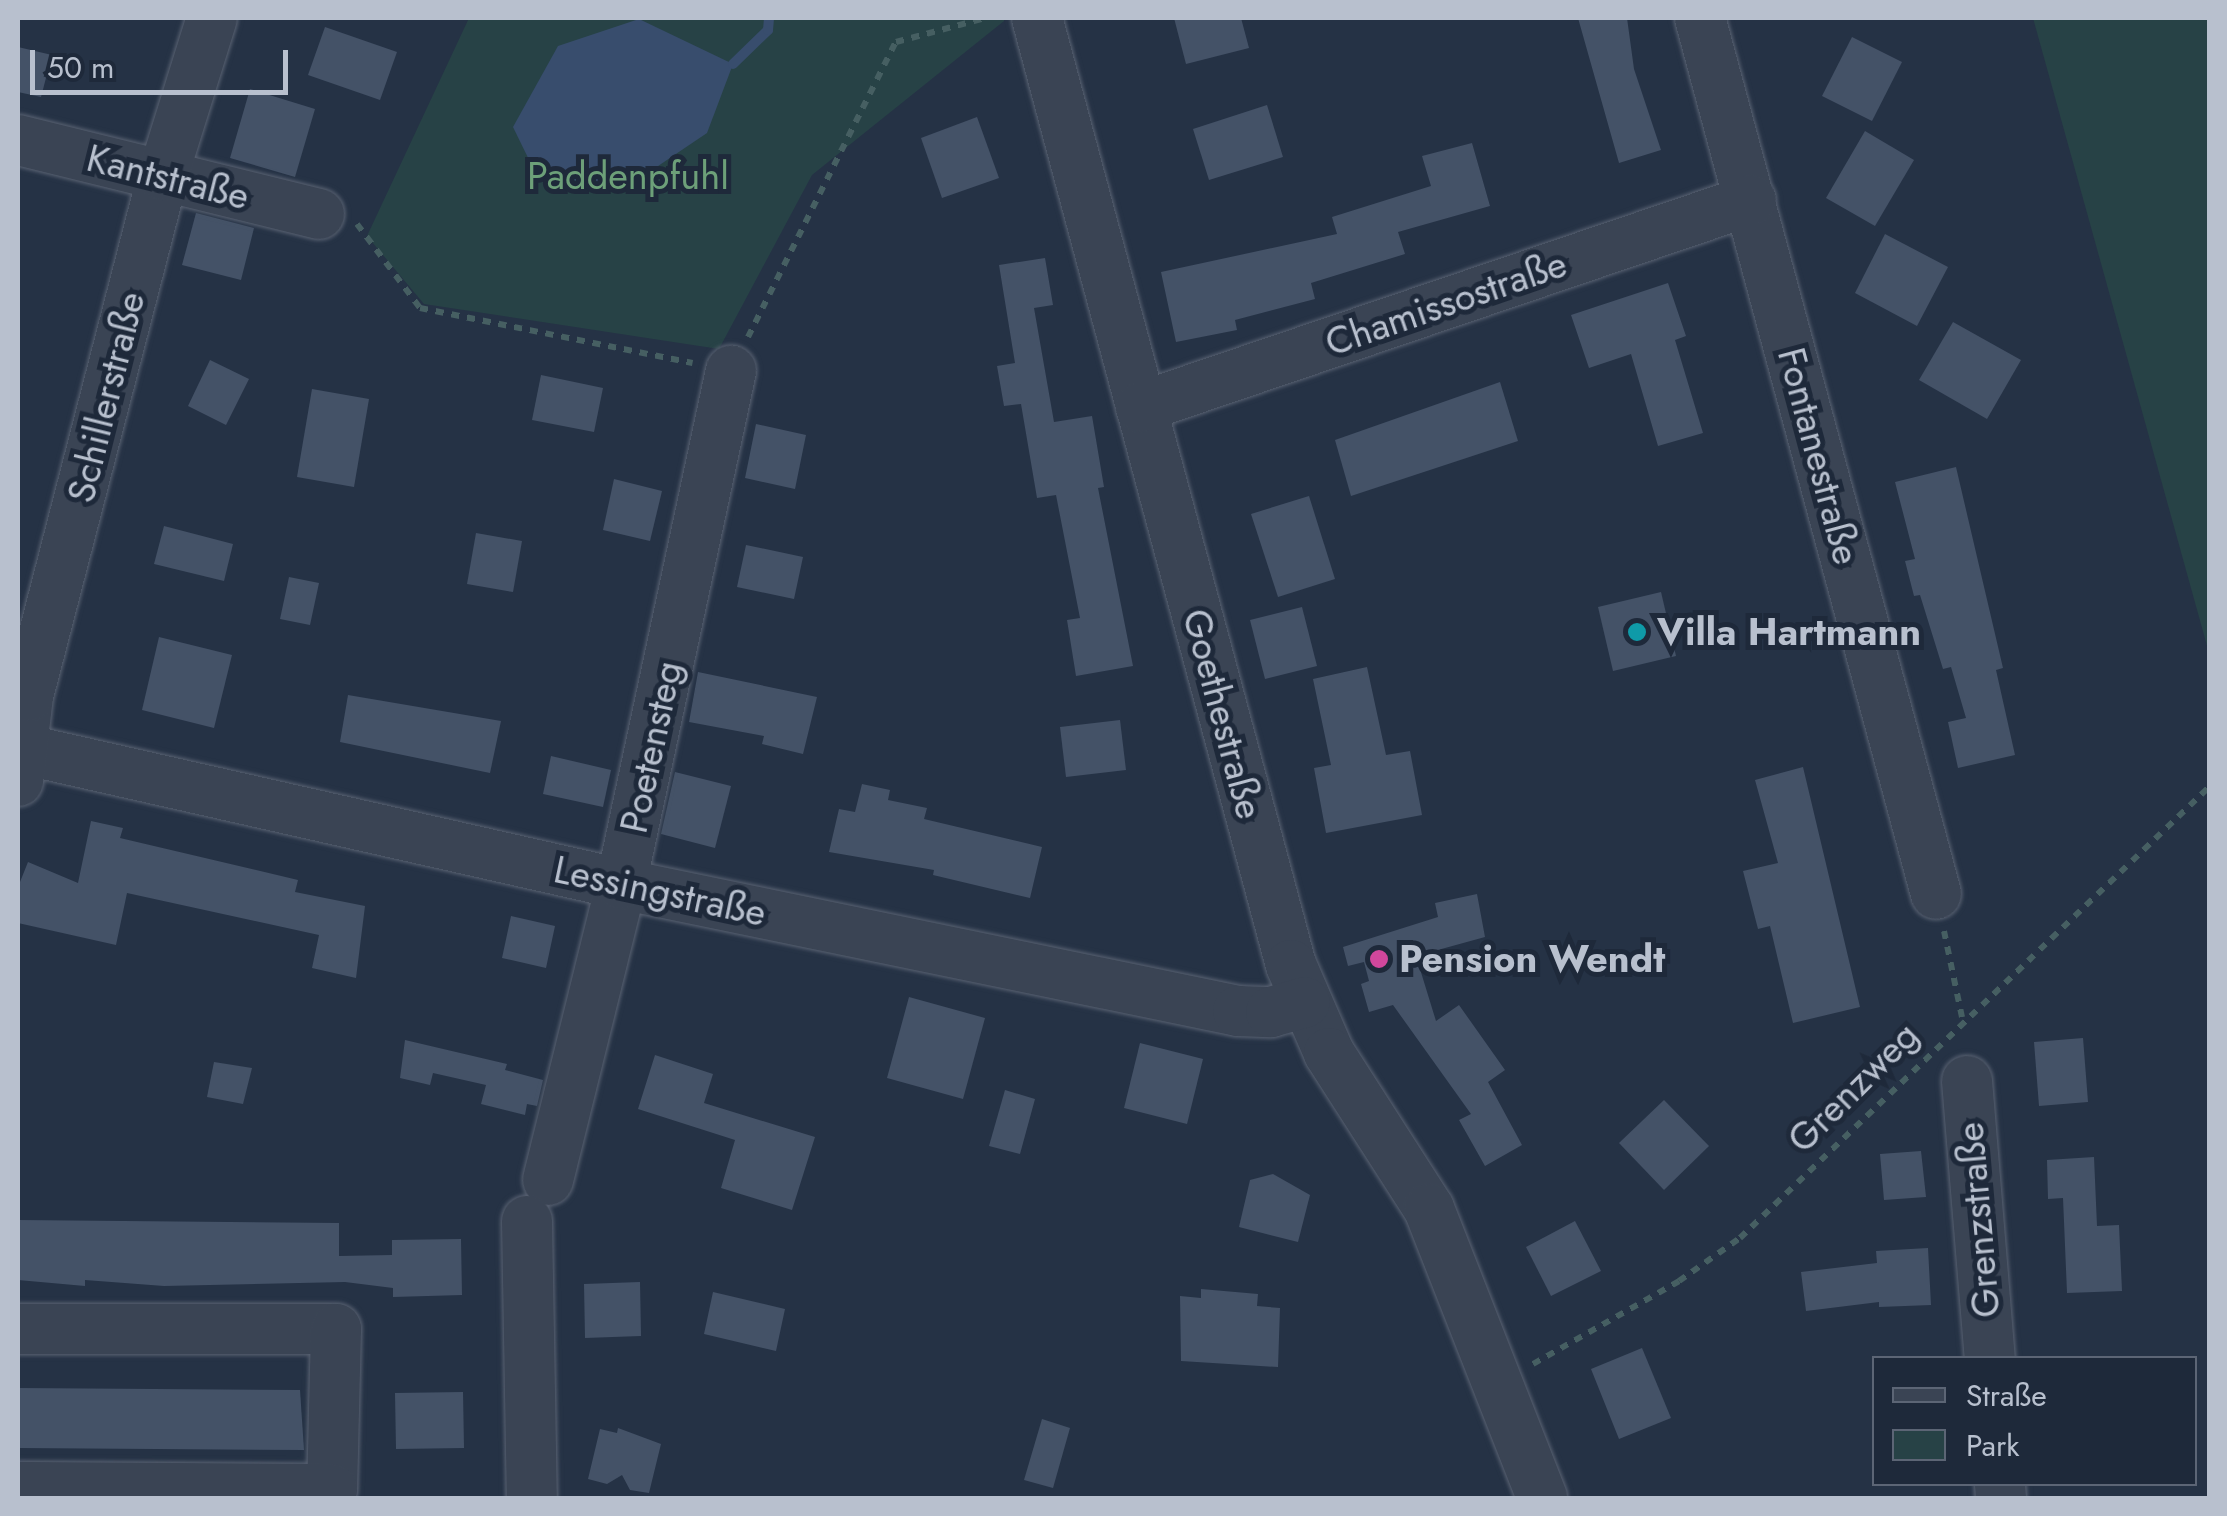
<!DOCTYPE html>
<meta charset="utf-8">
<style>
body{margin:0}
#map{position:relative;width:2227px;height:1516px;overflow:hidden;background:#253245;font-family:Jost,sans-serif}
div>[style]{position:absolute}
.green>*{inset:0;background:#274246}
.water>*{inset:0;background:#384d6d}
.stream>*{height:10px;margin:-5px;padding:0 5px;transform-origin:5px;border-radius:5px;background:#384d6d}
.building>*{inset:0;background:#445267}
.path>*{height:6px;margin-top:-3px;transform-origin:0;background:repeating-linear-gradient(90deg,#465f62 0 8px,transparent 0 16px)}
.roads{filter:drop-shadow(0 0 2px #596272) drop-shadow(0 0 2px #596272)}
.minor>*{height:50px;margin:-25px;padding:0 25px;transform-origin:25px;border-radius:25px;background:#3a4454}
.dots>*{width:28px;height:28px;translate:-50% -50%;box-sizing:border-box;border:5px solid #1e293a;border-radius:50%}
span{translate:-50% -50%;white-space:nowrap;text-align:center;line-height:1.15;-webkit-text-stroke:10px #1e293a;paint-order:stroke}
.park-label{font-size:38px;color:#6da079}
.street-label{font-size:38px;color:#b8c0ce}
.poi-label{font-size:38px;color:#b8c0ce;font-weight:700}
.left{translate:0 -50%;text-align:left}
.frame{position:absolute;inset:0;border:20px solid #b8c0ce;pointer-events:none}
.legend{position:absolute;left:1872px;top:1356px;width:325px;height:130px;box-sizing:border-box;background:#1e293a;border:2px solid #5c6575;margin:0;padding:12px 18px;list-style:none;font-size:30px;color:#b8c0ce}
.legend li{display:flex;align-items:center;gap:20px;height:50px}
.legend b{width:50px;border:2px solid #5c6575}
.scale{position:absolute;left:30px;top:50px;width:258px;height:45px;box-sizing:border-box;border:5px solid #b8c0ce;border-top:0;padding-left:12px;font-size:30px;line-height:35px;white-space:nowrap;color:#b8c0ce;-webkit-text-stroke:8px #1e293a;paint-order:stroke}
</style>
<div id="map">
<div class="green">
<i style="clip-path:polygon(469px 18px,1004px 18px,1004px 21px,812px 175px,719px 349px,424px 304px,367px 236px)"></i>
<i style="clip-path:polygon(2033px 18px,2209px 18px,2209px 653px)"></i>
</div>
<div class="water">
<i style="clip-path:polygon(639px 19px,733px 64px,707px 133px,618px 193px,533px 168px,513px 127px,558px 46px)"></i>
</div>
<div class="stream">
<i style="left:733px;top:64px;width:49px;rotate:-44.2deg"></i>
<i style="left:768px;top:30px;width:12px;rotate:-85deg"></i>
</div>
<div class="building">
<i style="clip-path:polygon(1174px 18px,1241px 18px,1249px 48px,1186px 64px)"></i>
<i style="clip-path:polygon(1578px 18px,1627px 18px,1634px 69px,1661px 150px,1619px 163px)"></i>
<i style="clip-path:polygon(325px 27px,397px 52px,380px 100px,308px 75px)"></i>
<i style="clip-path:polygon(1852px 37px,1902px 62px,1872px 121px,1822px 96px)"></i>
<i style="clip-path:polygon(18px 47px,52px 55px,41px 97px,18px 92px)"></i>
<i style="clip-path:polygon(250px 89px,315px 109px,295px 177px,230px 158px)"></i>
<i style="clip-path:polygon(1267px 105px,1283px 157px,1209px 180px,1193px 129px)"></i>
<i style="clip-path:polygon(977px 117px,999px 178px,942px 198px,921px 138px)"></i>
<i style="clip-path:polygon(1865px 131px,1914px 160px,1875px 226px,1826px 198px)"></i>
<i style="clip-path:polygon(1472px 143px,1490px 206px,1398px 232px,1405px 254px,1311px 283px,1315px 299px,1235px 320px,1237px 330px,1176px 342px,1161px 272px,1337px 234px,1332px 217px,1431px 186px,1422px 156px)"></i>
<i style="clip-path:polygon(196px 213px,254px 228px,241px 280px,182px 265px)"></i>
<i style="clip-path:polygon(1885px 234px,1948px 267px,1917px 326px,1855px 293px)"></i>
<i style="clip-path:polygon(1045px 258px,1053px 305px,1034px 308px,1054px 422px,1092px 416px,1104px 487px,1098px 488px,1133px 666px,1076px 676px,1067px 620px,1080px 618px,1056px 495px,1037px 498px,1021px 404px,1004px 406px,997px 366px,1015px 363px,999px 265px)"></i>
<i style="clip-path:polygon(1668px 283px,1686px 336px,1675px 340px,1703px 433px,1658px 446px,1631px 354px,1589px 368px,1571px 315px)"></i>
<i style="clip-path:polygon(1953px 322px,2021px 360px,1987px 419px,1919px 380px)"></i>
<i style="clip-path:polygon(210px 360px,249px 379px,226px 425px,188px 406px)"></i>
<i style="clip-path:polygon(541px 375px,603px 388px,594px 432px,532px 420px)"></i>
<i style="clip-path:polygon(1500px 382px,1518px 441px,1351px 496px,1335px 440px)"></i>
<i style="clip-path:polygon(312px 389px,369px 399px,354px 487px,297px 477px)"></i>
<i style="clip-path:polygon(756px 424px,806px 435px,795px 489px,745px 478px)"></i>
<i style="clip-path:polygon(1956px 467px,2003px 668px,1996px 670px,2015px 755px,1958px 768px,1948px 722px,1966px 718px,1951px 667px,1943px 669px,1920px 595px,1914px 596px,1905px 561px,1915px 559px,1895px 482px)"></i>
<i style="clip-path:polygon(614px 479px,662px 491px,650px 541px,603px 530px)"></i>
<i style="clip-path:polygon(1309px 496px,1335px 579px,1278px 597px,1251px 514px)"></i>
<i style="clip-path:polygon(164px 526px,233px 544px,224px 581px,154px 564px)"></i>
<i style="clip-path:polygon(476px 533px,522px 541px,513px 592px,467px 584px)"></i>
<i style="clip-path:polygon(746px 545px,803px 557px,794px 599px,737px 587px)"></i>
<i style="clip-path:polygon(289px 577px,319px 583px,310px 625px,280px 619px)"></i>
<i style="clip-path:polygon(1661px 592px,1676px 656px,1613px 671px,1598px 607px)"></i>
<i style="clip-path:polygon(1302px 607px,1317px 666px,1265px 679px,1250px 620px)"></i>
<i style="clip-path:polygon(159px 637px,232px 655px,214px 728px,142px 710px)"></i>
<i style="clip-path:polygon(1367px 667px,1386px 755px,1410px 751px,1422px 815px,1326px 833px,1314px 768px,1331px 765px,1313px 679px)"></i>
<i style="clip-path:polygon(698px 672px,817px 697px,803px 754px,762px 744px,764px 736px,689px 722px)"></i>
<i style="clip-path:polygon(348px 695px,501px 721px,490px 773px,340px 742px)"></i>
<i style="clip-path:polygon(1120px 720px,1126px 770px,1066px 777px,1060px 727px)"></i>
<i style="clip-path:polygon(551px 756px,611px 770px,603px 807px,543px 794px)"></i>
<i style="clip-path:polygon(1803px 767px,1860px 1007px,1793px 1023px,1770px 926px,1758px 929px,1743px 871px,1778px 863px,1755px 780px)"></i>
<i style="clip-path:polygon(675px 772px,731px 786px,715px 848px,661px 834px)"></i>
<i style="clip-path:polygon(862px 784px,890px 790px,888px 800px,927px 808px,924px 819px,1042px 847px,1030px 898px,933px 875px,934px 870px,829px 852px,839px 809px,855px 812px)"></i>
<i style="clip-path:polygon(91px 821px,123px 828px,120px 838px,298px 880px,295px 892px,365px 906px,356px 978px,312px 968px,319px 935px,127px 893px,116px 945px,18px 923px,18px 887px,28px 862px,78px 883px)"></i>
<i style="clip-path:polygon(1477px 894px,1485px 937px,1416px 956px,1436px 1021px,1459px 1005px,1505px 1070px,1488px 1082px,1522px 1145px,1485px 1166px,1459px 1120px,1471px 1114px,1393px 1005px,1369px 1012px,1361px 984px,1369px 981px,1364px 962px,1348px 966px,1343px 947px,1438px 917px,1435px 903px)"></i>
<i style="clip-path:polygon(511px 916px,555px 926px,546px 968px,502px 958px)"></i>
<i style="clip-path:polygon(909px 997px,985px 1018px,963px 1099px,887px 1078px)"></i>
<i style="clip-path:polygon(2083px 1038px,2088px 1102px,2039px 1106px,2034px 1042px)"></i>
<i style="clip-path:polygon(405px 1040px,507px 1064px,505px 1070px,543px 1080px,537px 1106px,527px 1104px,525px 1115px,481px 1104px,486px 1085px,433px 1073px,430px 1085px,400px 1078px)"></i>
<i style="clip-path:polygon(1140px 1043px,1203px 1059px,1187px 1124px,1124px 1108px)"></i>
<i style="clip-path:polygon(655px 1055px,713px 1074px,704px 1103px,815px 1137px,792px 1210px,721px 1188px,735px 1140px,638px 1109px)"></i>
<i style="clip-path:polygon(214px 1062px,252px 1068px,243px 1104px,207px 1097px)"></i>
<i style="clip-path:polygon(1005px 1090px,1035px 1099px,1020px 1154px,989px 1146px)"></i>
<i style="clip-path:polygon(1664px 1100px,1709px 1146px,1664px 1190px,1619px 1143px)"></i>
<i style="clip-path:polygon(1921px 1151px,1926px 1197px,1884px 1200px,1880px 1154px)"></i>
<i style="clip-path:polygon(2094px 1157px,2097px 1226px,2119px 1225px,2122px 1291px,2067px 1293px,2063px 1198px,2048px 1199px,2047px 1160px)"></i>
<i style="clip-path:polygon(1273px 1174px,1310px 1195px,1298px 1242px,1239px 1227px,1250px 1180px)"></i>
<i style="clip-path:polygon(18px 1220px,339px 1223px,339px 1256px,392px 1255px,392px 1240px,461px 1239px,462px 1295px,393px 1297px,393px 1288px,345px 1282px,164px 1286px,85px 1280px,85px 1286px,18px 1280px)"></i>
<i style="clip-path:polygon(1575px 1221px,1601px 1271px,1551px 1296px,1526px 1247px)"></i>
<i style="clip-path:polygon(1928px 1248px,1931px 1305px,1879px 1307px,1879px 1302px,1806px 1311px,1801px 1272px,1877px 1263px,1876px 1251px)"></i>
<i style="clip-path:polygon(640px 1282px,641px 1336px,585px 1338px,584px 1284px)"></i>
<i style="clip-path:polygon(1201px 1289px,1258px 1294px,1257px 1306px,1280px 1308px,1278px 1367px,1181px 1361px,1180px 1296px,1201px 1298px)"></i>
<i style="clip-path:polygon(713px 1292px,785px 1309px,776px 1351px,704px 1334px)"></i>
<i style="clip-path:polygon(1642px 1348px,1671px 1418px,1619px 1439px,1591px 1369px)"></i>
<i style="clip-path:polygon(18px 1388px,300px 1390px,304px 1450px,18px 1448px)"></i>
<i style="clip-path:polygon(463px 1392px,464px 1448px,396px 1449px,395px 1393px)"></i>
<i style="clip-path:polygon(1042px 1419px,1070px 1428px,1053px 1488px,1024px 1480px)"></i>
<i style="clip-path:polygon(618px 1428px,661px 1444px,649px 1493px,630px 1490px,622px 1475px,607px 1484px,588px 1479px,600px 1429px,617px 1433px)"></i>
</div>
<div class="path">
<i style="left:357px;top:224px;width:105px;rotate:53.1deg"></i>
<i style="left:420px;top:308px;width:278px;rotate:11.4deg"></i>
<i style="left:748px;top:337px;width:330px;rotate:-63.4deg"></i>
<i style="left:896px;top:42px;width:92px;rotate:-15.1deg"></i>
<i style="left:1944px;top:931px;width:88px;rotate:78.2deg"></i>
<i style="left:1533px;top:1364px;width:168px;rotate:-29.6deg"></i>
<i style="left:1679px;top:1281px;width:75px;rotate:-35.2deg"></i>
<i style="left:1740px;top:1238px;width:652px;rotate:-43.88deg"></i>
</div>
<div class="roads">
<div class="minor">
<i style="left:1037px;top:18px;width:980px;rotate:74.99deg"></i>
<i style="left:1291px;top:965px;width:96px;rotate:66.6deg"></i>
<i style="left:1329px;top:1053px;width:185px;rotate:57.3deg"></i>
<i style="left:1429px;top:1209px;width:310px;rotate:68.6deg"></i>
<i style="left:1700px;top:18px;width:907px;rotate:74.92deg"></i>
<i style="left:18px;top:140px;width:310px;rotate:13.8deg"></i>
<i style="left:1141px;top:407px;width:644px;rotate:-18.74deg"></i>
<i style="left:18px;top:748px;width:618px;rotate:12.71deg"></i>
<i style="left:621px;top:884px;width:630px;rotate:11.63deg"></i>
<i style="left:1238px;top:1011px;width:33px;rotate:2deg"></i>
<i style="left:1271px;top:1012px;width:35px;rotate:-16deg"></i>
<i style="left:18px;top:781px;width:86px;rotate:-83.3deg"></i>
<i style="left:28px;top:696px;width:538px;rotate:-75.47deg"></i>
<i style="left:163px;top:175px;width:164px;rotate:-72.7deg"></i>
<i style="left:1967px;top:1081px;width:278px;rotate:85.3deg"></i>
<i style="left:548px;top:1180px;width:305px;rotate:-76.1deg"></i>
<i style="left:621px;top:884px;width:525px;rotate:-77.9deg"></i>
<i style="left:527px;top:1221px;width:277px;rotate:89deg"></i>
<i style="left:18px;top:1329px;width:318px"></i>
<i style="left:336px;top:1329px;width:160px;rotate:91.4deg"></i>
<i style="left:332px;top:1489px;width:314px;rotate:-179.6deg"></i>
<i style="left:2000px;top:1484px;width:14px;rotate:86deg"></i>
</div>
</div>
<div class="dots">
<i style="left:1637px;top:632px;background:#0f9aa8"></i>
<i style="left:1379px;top:959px;background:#d1479c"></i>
</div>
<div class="park-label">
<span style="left:628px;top:176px">Paddenpfuhl</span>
</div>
<div class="street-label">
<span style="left:168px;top:177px;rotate:14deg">Kantstraße</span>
<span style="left:1446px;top:303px;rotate:-19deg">Chamissostraße</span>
<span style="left:106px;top:397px;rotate:-76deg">Schillerstraße</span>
<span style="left:1819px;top:456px;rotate:75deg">Fontanestraße</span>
<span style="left:1223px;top:714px;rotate:75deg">Goethestraße</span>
<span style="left:651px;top:747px;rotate:-78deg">Poetensteg</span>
<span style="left:660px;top:891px;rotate:12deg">Lessingstraße</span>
<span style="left:1853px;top:1087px;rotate:-45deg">Grenzweg</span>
<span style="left:1978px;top:1220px;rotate:-95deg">Grenzstraße</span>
</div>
<div class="poi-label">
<span class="left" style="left:1657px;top:632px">Villa Hartmann</span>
<span class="left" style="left:1399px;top:959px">Pension Wendt</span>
</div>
<div class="frame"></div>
<ul class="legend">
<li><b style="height:12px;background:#3a4454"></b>Straße</li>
<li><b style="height:28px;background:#274246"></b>Park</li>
</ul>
<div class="scale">50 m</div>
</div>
